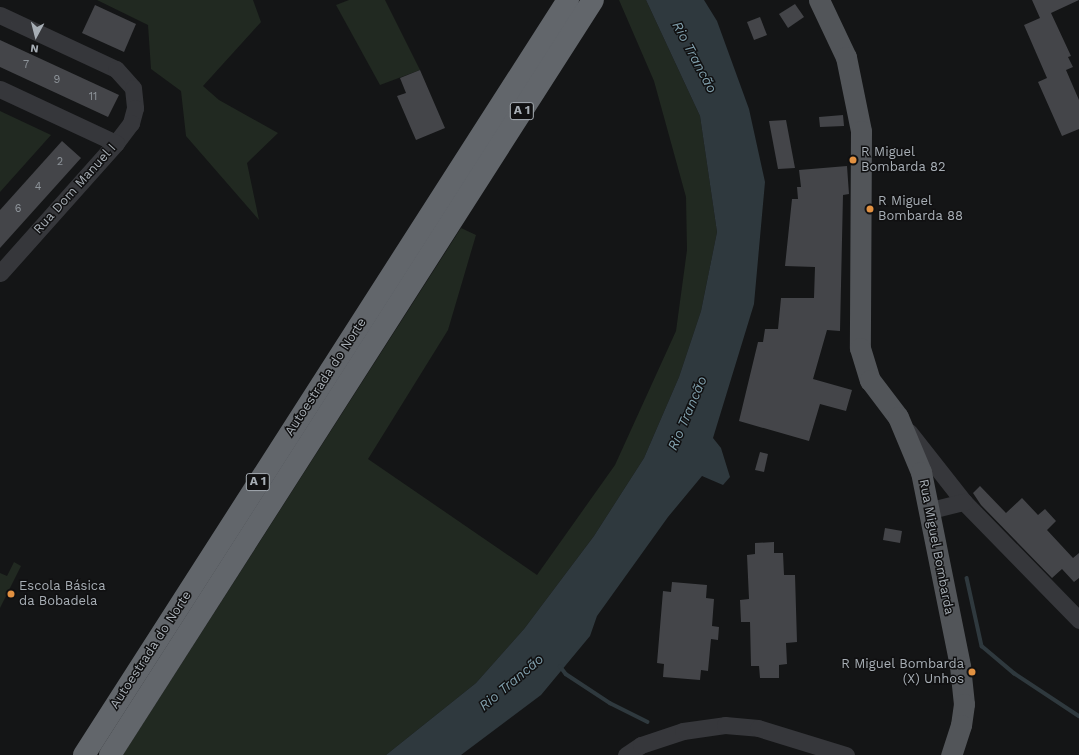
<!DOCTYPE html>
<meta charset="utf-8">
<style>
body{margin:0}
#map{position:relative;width:1079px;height:755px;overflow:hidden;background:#141516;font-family:"Work Sans",sans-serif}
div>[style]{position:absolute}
.green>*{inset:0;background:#212921}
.water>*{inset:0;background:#2f393e}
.stream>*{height:3.5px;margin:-1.75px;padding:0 1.75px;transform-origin:1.75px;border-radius:1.75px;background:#2f393e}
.building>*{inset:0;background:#444549}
.minor>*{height:17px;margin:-8.5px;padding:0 8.5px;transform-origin:8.5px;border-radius:8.5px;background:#36373b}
.major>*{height:21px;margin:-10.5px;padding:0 10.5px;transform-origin:10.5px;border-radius:10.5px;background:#525559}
.highway>*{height:22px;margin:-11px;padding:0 11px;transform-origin:11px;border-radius:11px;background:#62666b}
.dots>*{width:11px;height:11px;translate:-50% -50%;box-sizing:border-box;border:2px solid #101011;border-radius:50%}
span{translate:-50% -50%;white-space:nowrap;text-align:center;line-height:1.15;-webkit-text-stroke:3px #101011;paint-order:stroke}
.number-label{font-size:11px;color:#8e949a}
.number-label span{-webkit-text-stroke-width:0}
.shield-label span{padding:1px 3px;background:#101011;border:1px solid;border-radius:3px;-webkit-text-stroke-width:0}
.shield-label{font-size:12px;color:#a7aeb5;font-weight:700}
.poi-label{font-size:13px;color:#a7aeb5}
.left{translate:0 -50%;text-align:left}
.right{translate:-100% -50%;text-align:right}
.street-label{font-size:13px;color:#a7aeb5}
.water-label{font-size:14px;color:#81a0ad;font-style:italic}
.north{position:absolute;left:16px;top:16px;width:40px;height:40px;-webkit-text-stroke:3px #101011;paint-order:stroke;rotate:187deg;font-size:11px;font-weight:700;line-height:16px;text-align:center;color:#a7aeb5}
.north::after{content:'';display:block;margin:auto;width:14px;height:18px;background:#a7aeb5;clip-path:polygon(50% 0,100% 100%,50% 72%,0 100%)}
</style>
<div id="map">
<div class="green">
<i style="clip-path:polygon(97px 0,253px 0,261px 22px,203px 86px,219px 100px,278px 133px,247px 163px,259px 220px,186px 136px,181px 91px,151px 69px,148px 25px)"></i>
<i style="clip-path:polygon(349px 0,385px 0,420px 70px,380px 85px,336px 5px)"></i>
<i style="clip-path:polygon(619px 0,646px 0,700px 116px,717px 232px,701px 311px,679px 377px,644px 458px,594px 536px,524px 629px,476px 683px,386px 755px,123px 755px,461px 228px,476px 235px,448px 330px,368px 459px,537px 575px,615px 465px,676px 331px,687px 250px,686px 197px,654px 81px)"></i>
<i style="clip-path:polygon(0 111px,51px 135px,0 192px)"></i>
<i style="clip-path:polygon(14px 562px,21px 566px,0 608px,0 573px,7px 576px)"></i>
</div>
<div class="water">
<i style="clip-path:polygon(646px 0,704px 0,717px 21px,749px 109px,765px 182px,754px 304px,713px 438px,721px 448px,730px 477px,723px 485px,702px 476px,668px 517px,597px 616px,590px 636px,541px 695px,461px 755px,386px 755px,476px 683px,524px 629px,594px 536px,644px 458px,679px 377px,701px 311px,717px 232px,700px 116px)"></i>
</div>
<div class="stream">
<i style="left:967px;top:578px;width:70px;rotate:77.6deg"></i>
<i style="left:982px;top:646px;width:42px;rotate:40.2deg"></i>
<i style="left:1014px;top:673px;width:78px;rotate:33.5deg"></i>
<i style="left:560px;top:666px;width:10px;rotate:53deg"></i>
<i style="left:566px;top:674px;width:53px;rotate:33.4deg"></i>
<i style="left:610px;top:703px;width:42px;rotate:26.6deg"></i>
</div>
<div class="building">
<i style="clip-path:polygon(1032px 0,1079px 0,1051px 13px,1071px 56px,1068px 57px,1073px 67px,1066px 70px,1079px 100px,1079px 129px,1062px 136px,1038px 82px,1047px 78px,1024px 25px,1040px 18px)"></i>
<i style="clip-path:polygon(795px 4px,804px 17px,788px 28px,779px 14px)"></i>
<i style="clip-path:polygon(95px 5px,136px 24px,124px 52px,82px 33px)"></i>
<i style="clip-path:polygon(760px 17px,767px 35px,754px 40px,747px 22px)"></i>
<i style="clip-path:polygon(0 40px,119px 95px,108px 117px,0 67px)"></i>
<i style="clip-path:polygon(420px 70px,445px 128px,416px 140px,397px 96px,406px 93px,400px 78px)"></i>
<i style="clip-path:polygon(843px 115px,844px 126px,820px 127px,819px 117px)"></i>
<i style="clip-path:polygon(786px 120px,795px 168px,778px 169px,769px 121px)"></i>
<i style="clip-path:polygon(62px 141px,81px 158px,0 248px,0 210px)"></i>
<i style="clip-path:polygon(847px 166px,849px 194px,843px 195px,840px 331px,827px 330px,813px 379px,852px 390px,846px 411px,820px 404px,809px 441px,739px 421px,758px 342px,763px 342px,765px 329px,778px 329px,781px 298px,814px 298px,815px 267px,785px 266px,792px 199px,798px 199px,797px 187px,801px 187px,799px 170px)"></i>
<i style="clip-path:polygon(760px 452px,768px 454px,764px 472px,755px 470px)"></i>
<i style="clip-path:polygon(980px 486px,1006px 513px,1022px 498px,1038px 515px,1045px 509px,1056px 521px,1047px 530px,1073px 558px,1079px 553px,1079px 578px,1074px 582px,1062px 569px,1052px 578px,981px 505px,973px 493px)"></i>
<i style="clip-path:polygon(885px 528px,902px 531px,900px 543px,883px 540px)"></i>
<i style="clip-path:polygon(774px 542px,774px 553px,783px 553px,784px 575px,795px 575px,797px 642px,786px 643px,787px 664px,779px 665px,779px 678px,760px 678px,759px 666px,751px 666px,750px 622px,741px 622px,740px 600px,749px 599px,747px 555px,755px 554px,755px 543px)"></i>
<i style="clip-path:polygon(672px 582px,707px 585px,706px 598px,714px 599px,712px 626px,719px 627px,718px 640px,711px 639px,708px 671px,701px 670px,700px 680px,663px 677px,664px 664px,657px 663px,663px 591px,671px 592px)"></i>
</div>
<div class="minor">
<i style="left:0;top:15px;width:128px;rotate:25deg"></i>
<i style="left:116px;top:69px;width:25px;rotate:48deg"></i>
<i style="left:133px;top:88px;width:20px;rotate:84deg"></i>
<i style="left:135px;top:108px;width:16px;rotate:105deg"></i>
<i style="left:131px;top:123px;width:25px;rotate:127deg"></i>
<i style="left:116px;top:143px;width:174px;rotate:131.7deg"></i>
<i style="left:0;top:89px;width:128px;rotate:25deg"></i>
<i style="left:909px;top:432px;width:89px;rotate:51.8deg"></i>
<i style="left:964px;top:502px;width:165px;rotate:45.7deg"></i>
<i style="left:931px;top:510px;width:34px;rotate:-14deg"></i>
<i style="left:626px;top:755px;width:18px;rotate:-34deg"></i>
<i style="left:641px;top:745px;width:44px;rotate:-18.4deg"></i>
<i style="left:683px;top:731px;width:42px;rotate:-8.1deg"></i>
<i style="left:725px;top:725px;width:33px;rotate:5deg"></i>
<i style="left:758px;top:728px;width:92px;rotate:17.1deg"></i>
</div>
<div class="major">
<i style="left:819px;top:0;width:63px;rotate:64.7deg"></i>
<i style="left:846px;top:57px;width:76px;rotate:78.5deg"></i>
<i style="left:861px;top:131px;width:217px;rotate:90.3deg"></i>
<i style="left:860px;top:348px;width:34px;rotate:73deg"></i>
<i style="left:870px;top:380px;width:46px;rotate:52.9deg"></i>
<i style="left:898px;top:417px;width:60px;rotate:67.3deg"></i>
<i style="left:921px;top:472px;width:198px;rotate:78.6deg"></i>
<i style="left:960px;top:666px;width:38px;rotate:84deg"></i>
<i style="left:964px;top:704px;width:21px;rotate:98deg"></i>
<i style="left:961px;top:725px;width:32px;rotate:108deg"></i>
</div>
<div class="highway">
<i style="left:84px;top:755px;width:897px;rotate:-57.34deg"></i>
<i style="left:110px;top:755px;width:896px;rotate:-57.39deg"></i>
</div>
<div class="dots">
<i style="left:853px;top:160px;background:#e29141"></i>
<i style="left:870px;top:209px;background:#e29141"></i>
<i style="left:11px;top:594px;background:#e29141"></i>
<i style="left:972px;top:672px;background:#e29141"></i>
</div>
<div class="number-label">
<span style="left:26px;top:65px">7</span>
<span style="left:57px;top:80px">9</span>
<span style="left:93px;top:97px">11</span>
<span style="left:60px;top:162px">2</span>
<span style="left:38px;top:187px">4</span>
<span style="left:18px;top:209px">6</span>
</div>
<div class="shield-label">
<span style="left:522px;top:111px">A 1</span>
<span style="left:258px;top:482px">A 1</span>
</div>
<div class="poi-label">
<span class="left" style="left:861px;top:160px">R Miguel<br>Bombarda 82</span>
<span class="left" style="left:878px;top:209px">R Miguel<br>Bombarda 88</span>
<span class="left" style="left:19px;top:594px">Escola Básica<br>da Bobadela</span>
<span class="right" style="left:964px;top:672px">R Miguel Bombarda<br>(X) Unhos</span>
</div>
<div class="street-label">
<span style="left:75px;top:189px;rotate:-48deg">Rua Dom Manuel I</span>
<span style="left:326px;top:377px;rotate:-57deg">Autoestrada do Norte</span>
<span style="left:936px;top:547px;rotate:79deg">Rua Miguel Bombarda</span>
<span style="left:151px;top:650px;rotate:-57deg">Autoestrada do Norte</span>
</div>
<div class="water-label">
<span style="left:695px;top:57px;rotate:62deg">Rio Trancão</span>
<span style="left:687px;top:413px;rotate:-67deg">Rio Trancão</span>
<span style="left:511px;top:682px;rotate:-40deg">Rio Trancão</span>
</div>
<div class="north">N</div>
</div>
